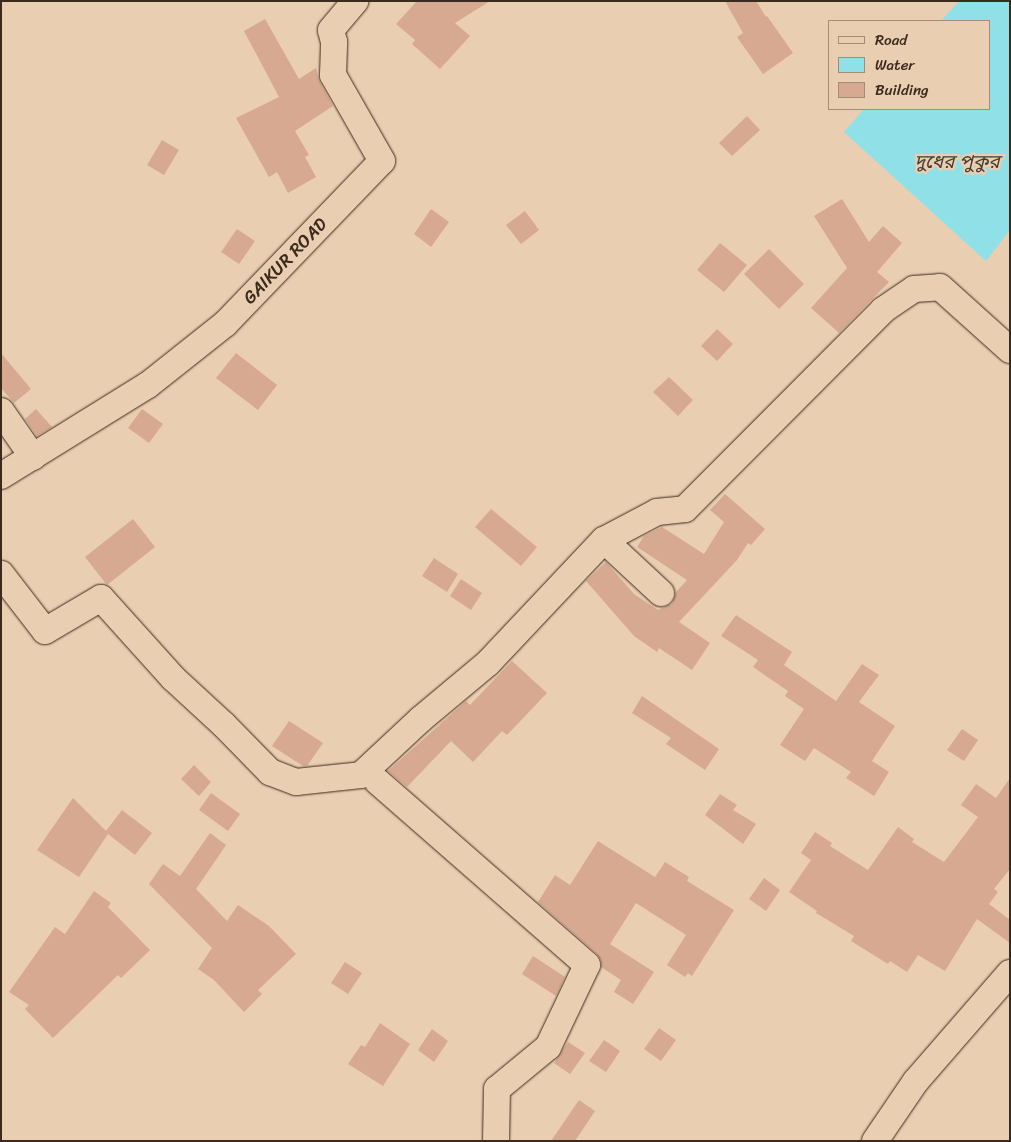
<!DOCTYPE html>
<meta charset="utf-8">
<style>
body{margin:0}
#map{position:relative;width:1011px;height:1142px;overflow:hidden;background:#eaceb1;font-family:Sriracha,"Noto Sans Bengali",sans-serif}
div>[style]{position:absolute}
.water>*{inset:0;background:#8fe0e7}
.building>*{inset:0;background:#d7a991}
.roads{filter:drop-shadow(0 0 1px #3b2a1e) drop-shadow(0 0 1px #3b2a1e)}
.street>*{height:26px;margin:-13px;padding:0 13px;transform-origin:13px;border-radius:13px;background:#eaceb1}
span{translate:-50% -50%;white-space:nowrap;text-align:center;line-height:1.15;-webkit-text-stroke:4.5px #eaceb1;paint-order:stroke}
.street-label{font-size:18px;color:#3b2a1e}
.water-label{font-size:19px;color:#433c32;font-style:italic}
.frame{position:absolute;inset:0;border:2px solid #3b2a1e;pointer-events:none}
.legend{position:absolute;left:828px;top:20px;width:162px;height:90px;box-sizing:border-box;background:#eaceb1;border:1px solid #a48c76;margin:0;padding:6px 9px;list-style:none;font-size:15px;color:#3b2a1e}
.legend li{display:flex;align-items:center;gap:10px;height:25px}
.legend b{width:25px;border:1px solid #a48c76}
</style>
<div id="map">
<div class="water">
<i style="clip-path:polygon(959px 1px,1007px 1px,1010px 4px,1010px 230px,986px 261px,844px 132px,864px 109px,990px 109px,990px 21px,941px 21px)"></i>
</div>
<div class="building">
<i style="clip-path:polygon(417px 1px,490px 1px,455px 23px,470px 36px,440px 69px,412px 44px,415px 40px,396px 24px)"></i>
<i style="clip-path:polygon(725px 1px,756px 1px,766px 17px,767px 16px,793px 53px,763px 74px,737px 37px,743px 33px)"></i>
<i style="clip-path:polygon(265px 19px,299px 79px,316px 68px,320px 82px,333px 106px,295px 131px,309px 155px,305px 157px,316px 177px,288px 193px,277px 172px,269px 177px,236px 118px,279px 97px,244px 31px)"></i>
<i style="clip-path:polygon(747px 116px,760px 130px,732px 156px,719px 143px)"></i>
<i style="clip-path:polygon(162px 140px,179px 150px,164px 175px,147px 165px)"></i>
<i style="clip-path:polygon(842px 199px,869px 242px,883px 226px,902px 243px,877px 272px,889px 282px,839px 333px,811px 308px,847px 268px,814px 216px)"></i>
<i style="clip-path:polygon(431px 209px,449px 222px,431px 247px,414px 234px)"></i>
<i style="clip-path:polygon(525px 211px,539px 230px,521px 244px,506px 225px)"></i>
<i style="clip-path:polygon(237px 229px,255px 241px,239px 264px,221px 252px)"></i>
<i style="clip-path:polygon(720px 243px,747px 265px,724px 292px,697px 270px)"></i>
<i style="clip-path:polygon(769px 249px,804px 284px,779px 309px,744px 274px)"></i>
<i style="clip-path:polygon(717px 329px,733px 344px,717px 361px,701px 346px)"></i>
<i style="clip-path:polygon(1px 353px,31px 389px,14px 403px,1px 388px)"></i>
<i style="clip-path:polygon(236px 353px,277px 385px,258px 410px,216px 378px)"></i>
<i style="clip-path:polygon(669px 377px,693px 400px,678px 416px,653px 392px)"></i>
<i style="clip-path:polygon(36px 409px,52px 427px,37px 436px,25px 419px)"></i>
<i style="clip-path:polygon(142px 409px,163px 424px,149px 443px,128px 428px)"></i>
<i style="clip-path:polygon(725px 494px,765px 529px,751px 545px,748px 543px,737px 560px,679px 622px,710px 643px,692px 670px,659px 648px,657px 652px,634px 636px,586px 581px,606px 562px,634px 594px,658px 610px,672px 604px,676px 592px,687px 580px,637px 547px,644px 536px,662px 527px,704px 554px,724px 522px,710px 510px)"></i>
<i style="clip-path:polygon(491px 509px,537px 547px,521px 566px,475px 527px)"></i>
<i style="clip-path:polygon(133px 519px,155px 547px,107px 585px,85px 557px)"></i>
<i style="clip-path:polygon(434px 558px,458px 574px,447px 592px,422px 576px)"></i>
<i style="clip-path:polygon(461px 579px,482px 593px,471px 610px,450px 596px)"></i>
<i style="clip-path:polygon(736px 615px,792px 652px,784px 665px,836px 701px,862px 664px,879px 675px,859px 702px,895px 726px,872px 761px,889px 772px,874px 796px,846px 778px,851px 772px,814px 748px,805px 761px,780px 745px,804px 709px,785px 696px,788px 691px,753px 667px,758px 660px,721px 636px)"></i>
<i style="clip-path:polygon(512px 661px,547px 693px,507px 735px,502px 731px,473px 762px,451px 741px,407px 787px,388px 771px,466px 701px,470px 705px)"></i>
<i style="clip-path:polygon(642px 696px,719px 749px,705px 770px,666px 744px,671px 738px,632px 713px)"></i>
<i style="clip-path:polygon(289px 721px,323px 743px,307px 766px,303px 766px,272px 746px)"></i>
<i style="clip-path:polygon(962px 729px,978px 740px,964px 761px,947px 750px)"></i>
<i style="clip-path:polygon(194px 765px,211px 782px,199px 796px,181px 779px)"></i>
<i style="clip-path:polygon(1010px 778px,1010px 869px,994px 889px,998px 892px,989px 904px,1010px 920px,1010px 943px,977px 919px,945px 971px,918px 955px,907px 972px,890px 961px,888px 964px,851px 941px,854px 936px,816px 913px,817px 911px,789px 892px,811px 860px,801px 853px,815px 832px,832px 843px,830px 846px,868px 870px,898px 827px,914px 839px,912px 842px,944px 862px,978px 817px,961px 805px,976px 784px,996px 798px)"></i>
<i style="clip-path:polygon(211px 793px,240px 814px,228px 831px,199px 810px)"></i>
<i style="clip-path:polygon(720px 794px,737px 805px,733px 810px,756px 824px,743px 844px,705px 815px)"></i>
<i style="clip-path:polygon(73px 798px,106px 831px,122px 810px,152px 833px,135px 855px,108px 834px,79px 877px,37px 850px)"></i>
<i style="clip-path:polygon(210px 833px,226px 845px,196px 889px,227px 921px,238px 905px,269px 926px,296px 954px,258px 990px,262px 994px,244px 1012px,214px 980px,198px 969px,212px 948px,149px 884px,163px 864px,180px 876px)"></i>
<i style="clip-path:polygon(598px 841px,655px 877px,665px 862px,689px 877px,687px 881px,734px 910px,692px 976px,688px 973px,685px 977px,667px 965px,686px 935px,636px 903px,610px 944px,654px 972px,633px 1004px,614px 992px,621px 980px,601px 967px,601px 961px,597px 954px,538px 902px,555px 875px,570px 885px)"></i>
<i style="clip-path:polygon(764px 878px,780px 890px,766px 911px,749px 899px)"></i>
<i style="clip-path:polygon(94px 891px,111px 903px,108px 907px,150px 950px,121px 978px,118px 975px,53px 1038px,25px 1009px,29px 1005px,9px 992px,55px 927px,65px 934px)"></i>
<i style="clip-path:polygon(533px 956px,565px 977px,556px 996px,522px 974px)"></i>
<i style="clip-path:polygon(345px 962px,362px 973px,348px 994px,331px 983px)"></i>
<i style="clip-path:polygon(380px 1023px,410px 1044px,383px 1086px,348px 1064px,361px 1045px,365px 1047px)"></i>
<i style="clip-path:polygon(659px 1028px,676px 1040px,661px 1061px,644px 1049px)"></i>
<i style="clip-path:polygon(432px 1029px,448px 1041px,434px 1062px,418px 1050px)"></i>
<i style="clip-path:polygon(604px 1040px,620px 1051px,606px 1072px,589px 1061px)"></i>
<i style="clip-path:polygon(568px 1042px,585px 1053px,570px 1074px,554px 1063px)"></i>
<i style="clip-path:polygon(579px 1100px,595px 1111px,575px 1141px,551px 1141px)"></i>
</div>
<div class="roads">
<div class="street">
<i style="left:1px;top:411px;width:56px;rotate:55.2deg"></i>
<i style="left:1px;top:476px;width:173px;rotate:-31.8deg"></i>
<i style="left:148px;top:385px;width:98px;rotate:-38.4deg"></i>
<i style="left:225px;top:324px;width:226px;rotate:-46.1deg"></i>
<i style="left:382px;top:161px;width:99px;rotate:-119.7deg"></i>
<i style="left:333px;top:75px;width:33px;rotate:-88deg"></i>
<i style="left:334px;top:42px;width:12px;rotate:-104deg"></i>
<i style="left:331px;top:30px;width:38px;rotate:-50deg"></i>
<i style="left:604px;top:540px;width:78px;rotate:42.9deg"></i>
<i style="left:1px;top:574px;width:72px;rotate:52.3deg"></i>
<i style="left:45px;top:631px;width:65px;rotate:-30.5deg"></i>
<i style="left:101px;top:598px;width:108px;rotate:48deg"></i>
<i style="left:173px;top:678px;width:69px;rotate:42.7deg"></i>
<i style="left:224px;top:725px;width:66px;rotate:45.6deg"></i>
<i style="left:270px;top:772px;width:28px;rotate:21deg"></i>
<i style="left:296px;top:782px;width:65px;rotate:-6.1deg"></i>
<i style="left:361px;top:775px;width:82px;rotate:-43deg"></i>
<i style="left:421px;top:719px;width:87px;rotate:-39.9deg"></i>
<i style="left:488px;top:663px;width:169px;rotate:-46.7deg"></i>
<i style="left:604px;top:540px;width:60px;rotate:-27.8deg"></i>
<i style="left:657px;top:512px;width:28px;rotate:-6deg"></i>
<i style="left:685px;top:509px;width:281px;rotate:-45.1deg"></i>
<i style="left:883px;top:310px;width:37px;rotate:-34deg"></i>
<i style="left:914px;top:289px;width:26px;rotate:-4deg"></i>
<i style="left:940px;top:287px;width:94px;rotate:42deg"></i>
<i style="left:377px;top:781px;width:279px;rotate:41.2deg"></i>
<i style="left:587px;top:965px;width:91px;rotate:115.4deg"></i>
<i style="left:548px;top:1047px;width:66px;rotate:140.5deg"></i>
<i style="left:497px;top:1089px;width:52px;rotate:91.1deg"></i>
<i style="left:875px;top:1141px;width:73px;rotate:-55.7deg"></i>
<i style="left:916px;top:1081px;width:143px;rotate:-49deg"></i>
</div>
</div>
<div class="street-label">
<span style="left:285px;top:261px;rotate:-46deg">GAIKUR ROAD</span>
</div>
<div class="water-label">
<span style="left:957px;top:162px">দুধের পুকুর</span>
</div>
<div class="frame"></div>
<ul class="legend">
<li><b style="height:6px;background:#eaceb1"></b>Road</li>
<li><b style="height:14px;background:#8fe0e7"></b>Water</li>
<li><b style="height:14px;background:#d7a991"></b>Building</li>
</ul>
</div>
